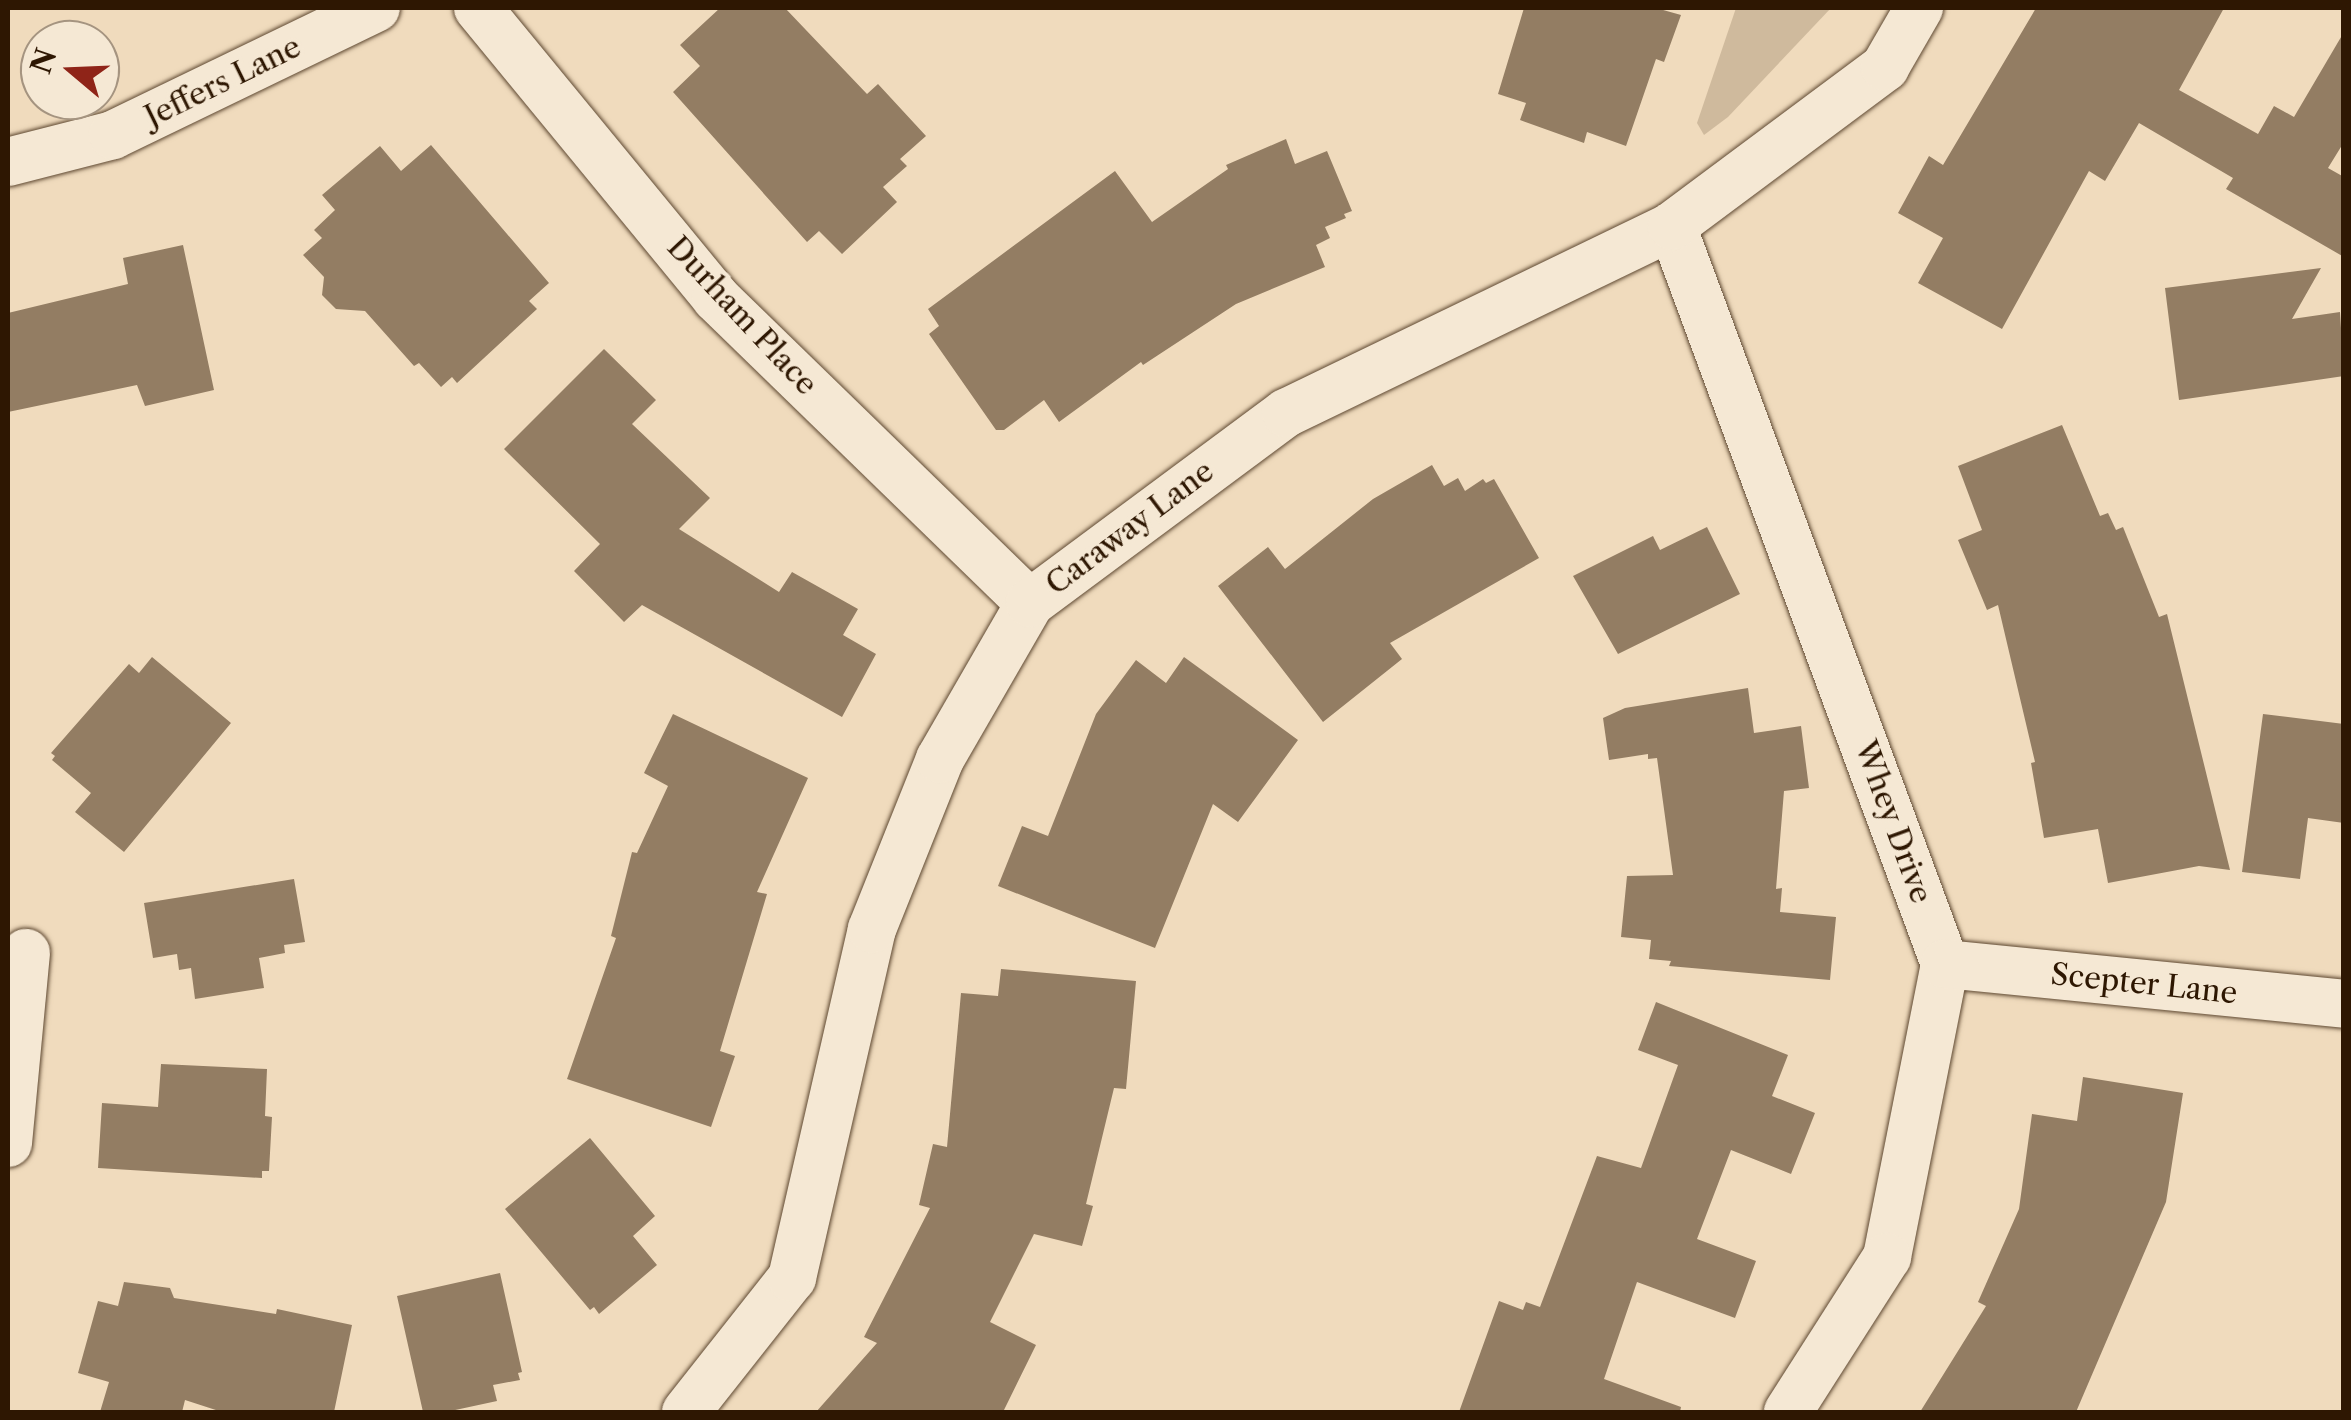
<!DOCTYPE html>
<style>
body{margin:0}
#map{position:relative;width:2351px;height:1420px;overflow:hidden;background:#f0dbbd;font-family:"Libre Caslon Text",serif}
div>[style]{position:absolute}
.green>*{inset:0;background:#cfba9d}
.building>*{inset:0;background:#937d63}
.roads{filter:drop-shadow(0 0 2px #5e4831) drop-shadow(0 0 2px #5e4831)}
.street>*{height:48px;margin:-24px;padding:0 24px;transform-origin:24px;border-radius:24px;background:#f5e8d4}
span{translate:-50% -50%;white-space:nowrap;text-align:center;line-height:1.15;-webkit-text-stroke:8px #f5e8d4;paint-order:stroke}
.street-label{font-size:30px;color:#2e1702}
.frame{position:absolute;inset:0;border:10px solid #2e1702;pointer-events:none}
.north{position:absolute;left:20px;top:20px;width:100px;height:100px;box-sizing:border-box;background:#f5e8d4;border:2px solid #a59480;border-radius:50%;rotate:289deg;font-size:28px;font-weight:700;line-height:40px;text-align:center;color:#2e1702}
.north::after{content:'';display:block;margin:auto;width:35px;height:45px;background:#8f2418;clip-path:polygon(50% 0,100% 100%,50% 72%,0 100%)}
</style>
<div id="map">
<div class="green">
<i style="clip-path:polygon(1736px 8px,1831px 8px,1728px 117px,1704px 135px,1697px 123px)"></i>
</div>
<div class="building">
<i style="clip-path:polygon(720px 8px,785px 8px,867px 94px,878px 84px,926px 136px,900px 159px,907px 166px,883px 187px,897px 202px,842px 254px,819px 231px,807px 242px,673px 92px,700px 66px,680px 45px)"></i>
<i style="clip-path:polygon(1524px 8px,1656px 8px,1681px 15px,1664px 62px,1656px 59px,1626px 146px,1587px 132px,1584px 143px,1520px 120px,1526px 103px,1498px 94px)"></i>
<i style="clip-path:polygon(2036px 8px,2224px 8px,2179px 90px,2258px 134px,2274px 106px,2294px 117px,2344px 32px,2344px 142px,2328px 168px,2344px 177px,2344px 257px,2226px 189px,2233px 178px,2139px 123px,2105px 181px,2089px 171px,2002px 329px,1918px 283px,1943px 238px,1898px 213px,1929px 156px,1943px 165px)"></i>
<i style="clip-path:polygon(1286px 139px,1295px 164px,1327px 151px,1352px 211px,1344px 214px,1346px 218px,1325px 227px,1330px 238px,1316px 245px,1325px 267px,1236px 304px,1143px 365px,1141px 362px,1059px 422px,1044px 400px,1004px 430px,996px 430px,929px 334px,939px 326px,928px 309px,1115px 171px,1152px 222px,1228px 169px,1226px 165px)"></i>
<i style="clip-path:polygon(431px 145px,549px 283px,529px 301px,537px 309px,457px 383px,452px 377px,441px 387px,419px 363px,414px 366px,365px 311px,336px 309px,322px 295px,324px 277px,303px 255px,322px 238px,314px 230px,335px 210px,322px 195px,380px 146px,401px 171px)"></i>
<i style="clip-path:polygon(183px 245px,214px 390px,145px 406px,137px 385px,8px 412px,8px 313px,128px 284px,123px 258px)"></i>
<i style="clip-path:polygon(2321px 268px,2292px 319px,2340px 312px,2344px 376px,2179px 400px,2165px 288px)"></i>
<i style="clip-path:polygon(604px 349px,656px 400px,632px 424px,710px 498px,679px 529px,779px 592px,792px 572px,858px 609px,843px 635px,876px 654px,842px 717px,642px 605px,624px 622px,574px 571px,600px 544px,504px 449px)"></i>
<i style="clip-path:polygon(2062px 425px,2100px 516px,2108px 513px,2116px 530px,2123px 527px,2159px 617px,2167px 614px,2230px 870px,2199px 866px,2108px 883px,2098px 829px,2044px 838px,2031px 763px,2035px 762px,1998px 605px,1987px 610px,1958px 540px,1982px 530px,1958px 466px)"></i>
<i style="clip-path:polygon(1432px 465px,1444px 486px,1458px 478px,1465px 491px,1483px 479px,1486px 483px,1494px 479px,1539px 558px,1390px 643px,1402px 659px,1323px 722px,1218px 586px,1268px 547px,1285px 569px,1373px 499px)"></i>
<i style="clip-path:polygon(1707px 527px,1740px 594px,1618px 654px,1573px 576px,1653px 536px,1660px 550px)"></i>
<i style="clip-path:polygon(152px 657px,231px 723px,124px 852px,75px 812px,91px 793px,52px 760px,55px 756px,51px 753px,129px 664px,139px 673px)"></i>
<i style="clip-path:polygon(1184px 657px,1298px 740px,1238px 822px,1213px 804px,1155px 948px,998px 886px,1022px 826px,1048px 836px,1096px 714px,1136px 660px,1166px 683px)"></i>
<i style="clip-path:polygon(1748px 688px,1754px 733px,1801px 726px,1809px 788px,1784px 791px,1776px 889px,1782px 888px,1780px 912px,1836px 917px,1830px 980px,1669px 966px,1671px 961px,1649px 959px,1651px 940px,1621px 937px,1627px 876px,1673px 875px,1657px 758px,1648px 759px,1648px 754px,1609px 760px,1603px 718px,1625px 708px)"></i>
<i style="clip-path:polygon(673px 714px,808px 778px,757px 892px,767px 894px,720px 1051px,735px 1056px,711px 1127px,567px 1079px,616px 938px,611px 936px,632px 852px,637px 853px,668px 786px,644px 773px)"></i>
<i style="clip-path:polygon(2263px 714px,2344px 724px,2344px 823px,2308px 818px,2300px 879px,2242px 872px)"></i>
<i style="clip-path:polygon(294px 879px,305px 942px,284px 945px,285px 953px,259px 958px,264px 988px,195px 999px,191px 968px,179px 970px,177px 954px,153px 958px,144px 903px)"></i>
<i style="clip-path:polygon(1001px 969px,1136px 981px,1126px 1089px,1114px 1088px,1086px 1204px,1093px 1206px,1082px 1246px,1034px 1234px,990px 1322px,1036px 1345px,1003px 1412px,816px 1412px,877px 1343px,864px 1337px,930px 1208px,919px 1205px,933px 1144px,947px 1147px,961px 993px,998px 996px)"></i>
<i style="clip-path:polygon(1656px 1002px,1788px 1055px,1772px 1096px,1815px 1113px,1791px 1174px,1731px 1150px,1697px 1239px,1756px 1261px,1735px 1318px,1637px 1282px,1604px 1379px,1681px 1407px,1680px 1412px,1459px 1412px,1499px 1301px,1523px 1310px,1526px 1302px,1540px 1307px,1597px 1156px,1641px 1168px,1678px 1065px,1638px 1050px)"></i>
<i style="clip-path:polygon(161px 1064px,267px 1069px,265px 1116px,272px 1117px,269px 1171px,262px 1171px,262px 1178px,98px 1168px,102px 1103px,158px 1107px)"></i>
<i style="clip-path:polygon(2083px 1077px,2183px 1093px,2166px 1202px,2076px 1412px,1920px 1412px,1986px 1306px,1978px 1302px,2019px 1209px,2032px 1114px,2077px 1121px)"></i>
<i style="clip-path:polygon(590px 1138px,655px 1216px,633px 1236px,657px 1265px,599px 1314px,594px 1307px,590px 1310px,505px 1209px)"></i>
<i style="clip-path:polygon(500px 1273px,522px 1372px,518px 1373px,520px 1380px,493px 1385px,497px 1401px,446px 1412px,423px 1412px,397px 1296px)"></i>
<i style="clip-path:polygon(124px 1282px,170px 1288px,174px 1298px,276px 1314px,277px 1309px,352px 1325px,334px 1412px,222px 1412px,185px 1400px,182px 1412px,100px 1412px,109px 1382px,78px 1373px,98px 1301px,118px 1306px)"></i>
</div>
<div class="roads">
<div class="street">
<i style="left:478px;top:8px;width:375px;rotate:50.6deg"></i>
<i style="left:716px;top:298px;width:438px;rotate:44.2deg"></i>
<i style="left:8px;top:162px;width:108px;rotate:-14.4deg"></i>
<i style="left:113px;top:135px;width:292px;rotate:-25.8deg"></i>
<i style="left:1672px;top:226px;width:787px;rotate:69.7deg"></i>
<i style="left:1945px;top:964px;width:299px;rotate:101.2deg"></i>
<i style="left:1887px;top:1257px;width:184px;rotate:122.6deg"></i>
<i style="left:1945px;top:964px;width:401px;rotate:5.7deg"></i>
<i style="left:8px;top:1143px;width:191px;rotate:-84.6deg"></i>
<i style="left:686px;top:1412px;width:171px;rotate:-51.7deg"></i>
<i style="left:792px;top:1278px;width:358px;rotate:-77.1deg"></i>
<i style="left:872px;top:929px;width:183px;rotate:-68.2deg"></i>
<i style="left:940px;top:759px;width:180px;rotate:-60deg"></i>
<i style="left:1030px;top:603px;width:319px;rotate:-36.6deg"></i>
<i style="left:1286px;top:413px;width:429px;rotate:-25.8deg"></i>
<i style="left:1672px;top:226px;width:266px;rotate:-36.7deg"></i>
<i style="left:1885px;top:67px;width:68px;rotate:-60deg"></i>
</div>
</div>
<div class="street-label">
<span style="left:223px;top:82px;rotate:-26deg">Jeffers Lane</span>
<span style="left:742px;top:316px;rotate:47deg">Durham Place</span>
<span style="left:1130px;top:528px;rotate:-37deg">Caraway Lane</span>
<span style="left:1893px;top:822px;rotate:70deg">Whey Drive</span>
<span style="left:2144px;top:984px;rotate:6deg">Scepter Lane</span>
</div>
<div class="frame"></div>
<div class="north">N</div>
</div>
